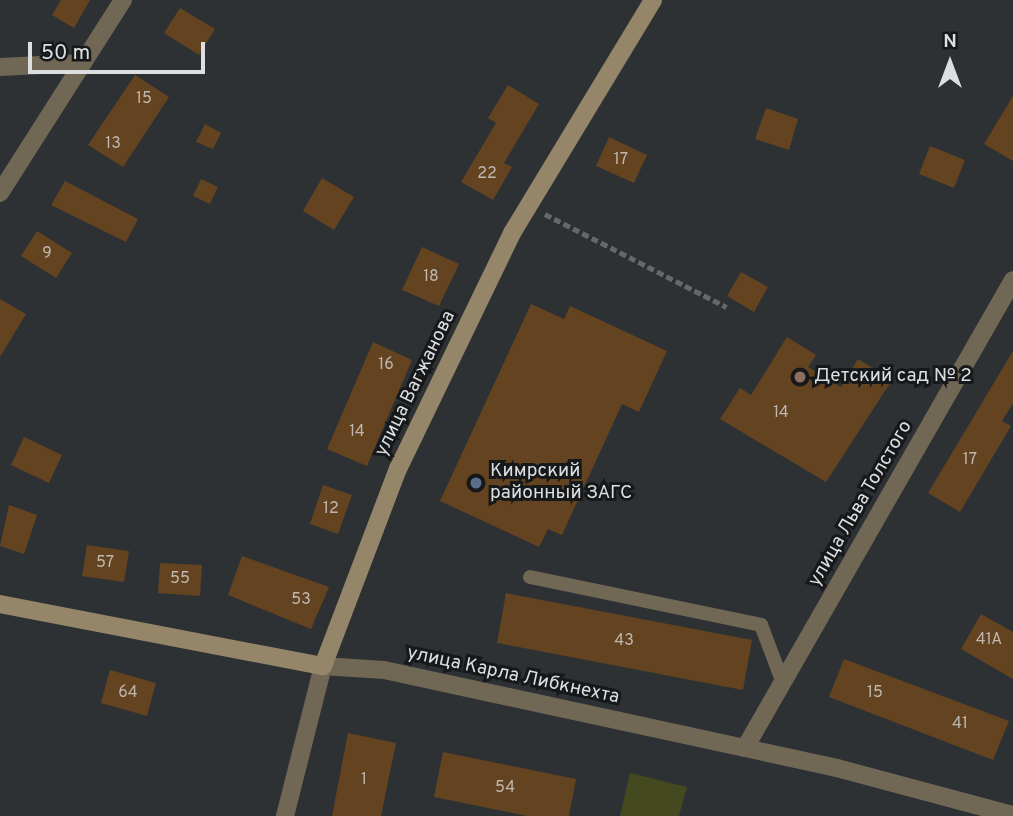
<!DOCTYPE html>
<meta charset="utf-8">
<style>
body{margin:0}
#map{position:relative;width:1013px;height:816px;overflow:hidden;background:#2d3134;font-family:Overpass,sans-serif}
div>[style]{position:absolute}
.green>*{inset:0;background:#454920}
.building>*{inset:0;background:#644320}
.path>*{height:4.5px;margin-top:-2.25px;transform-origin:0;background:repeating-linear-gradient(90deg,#64686a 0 7px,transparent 0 10.5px)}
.lane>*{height:14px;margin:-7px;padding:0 7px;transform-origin:7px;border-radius:7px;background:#716755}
.street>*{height:18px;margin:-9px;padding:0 9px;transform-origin:9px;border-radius:9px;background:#716755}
.secondary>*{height:18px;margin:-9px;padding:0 9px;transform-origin:9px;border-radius:9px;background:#958669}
.dots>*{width:19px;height:19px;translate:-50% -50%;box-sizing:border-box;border:4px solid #17181a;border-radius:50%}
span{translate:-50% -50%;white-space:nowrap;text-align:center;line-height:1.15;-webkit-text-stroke:6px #17181a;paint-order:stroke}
.number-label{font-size:16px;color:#beb8b1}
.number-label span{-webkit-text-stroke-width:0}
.poi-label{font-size:19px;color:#dcdfe1}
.left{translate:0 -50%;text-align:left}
.street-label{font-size:19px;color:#dcdfe1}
.north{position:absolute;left:915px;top:28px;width:70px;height:70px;-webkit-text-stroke:5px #17181a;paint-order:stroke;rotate:0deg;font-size:19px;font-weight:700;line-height:28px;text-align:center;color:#dcdfe1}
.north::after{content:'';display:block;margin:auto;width:24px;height:32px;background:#dcdfe1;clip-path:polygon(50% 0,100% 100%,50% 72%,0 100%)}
.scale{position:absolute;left:28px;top:42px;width:177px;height:32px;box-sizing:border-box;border:4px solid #dcdfe1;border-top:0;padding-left:9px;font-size:21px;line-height:24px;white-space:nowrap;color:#dcdfe1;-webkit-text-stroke:5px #17181a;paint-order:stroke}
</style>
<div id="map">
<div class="green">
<i style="clip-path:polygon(630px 773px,687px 787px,679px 816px,620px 816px)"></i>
</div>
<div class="building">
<i style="clip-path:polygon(61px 0,90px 0,74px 28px,52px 15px)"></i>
<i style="clip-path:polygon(180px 8px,215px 29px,199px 55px,164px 33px)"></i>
<i style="clip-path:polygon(135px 75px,169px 97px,123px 167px,88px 145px)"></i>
<i style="clip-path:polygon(508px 85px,539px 104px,504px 163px,512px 167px,493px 200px,461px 182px,496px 123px,488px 118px)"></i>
<i style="clip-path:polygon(1013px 96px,1013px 161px,984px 144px)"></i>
<i style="clip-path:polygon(766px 108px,798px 119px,789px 150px,755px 139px)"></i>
<i style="clip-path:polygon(205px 124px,221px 133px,213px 149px,196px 142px)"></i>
<i style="clip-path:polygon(609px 137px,647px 155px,634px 183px,596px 166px)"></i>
<i style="clip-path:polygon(930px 146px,965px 160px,954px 188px,919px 174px)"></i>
<i style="clip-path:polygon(322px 178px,354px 197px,334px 230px,303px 211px)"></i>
<i style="clip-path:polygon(201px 179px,218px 187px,210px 204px,193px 196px)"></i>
<i style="clip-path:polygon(65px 181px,138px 219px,126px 242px,51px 205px)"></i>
<i style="clip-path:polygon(37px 231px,72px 253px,56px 278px,21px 256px)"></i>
<i style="clip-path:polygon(422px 247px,459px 264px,439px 306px,402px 290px)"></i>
<i style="clip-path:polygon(741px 272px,768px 287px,754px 312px,727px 296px)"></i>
<i style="clip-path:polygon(0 299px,26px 314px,0 357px)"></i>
<i style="clip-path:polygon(531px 304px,564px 319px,570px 306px,667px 351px,639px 412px,622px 404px,562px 535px,548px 529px,539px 547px,440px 501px)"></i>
<i style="clip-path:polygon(787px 337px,816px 355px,808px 367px,841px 387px,858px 359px,892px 380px,826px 482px,720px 419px,740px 388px,751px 395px)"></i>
<i style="clip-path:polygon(373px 342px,412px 360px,367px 466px,327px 449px)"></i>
<i style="clip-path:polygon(1013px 351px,1013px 403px,1002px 421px,1011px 426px,960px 512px,928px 493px)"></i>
<i style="clip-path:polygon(24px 437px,62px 455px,49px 483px,11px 465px)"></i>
<i style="clip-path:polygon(323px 485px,352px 495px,338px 534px,310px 524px)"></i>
<i style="clip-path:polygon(9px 505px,37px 515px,24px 554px,0 546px)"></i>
<i style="clip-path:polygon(87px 545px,129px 551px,124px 582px,82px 576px)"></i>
<i style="clip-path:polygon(242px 556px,329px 587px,311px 629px,228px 595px)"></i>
<i style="clip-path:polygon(160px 563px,202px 565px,200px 596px,158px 593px)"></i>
<i style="clip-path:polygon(506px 593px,752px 640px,743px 690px,497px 643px)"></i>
<i style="clip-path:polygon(981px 614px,1013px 632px,1013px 679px,961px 649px)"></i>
<i style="clip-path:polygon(844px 659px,1009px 721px,993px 760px,829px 697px)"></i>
<i style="clip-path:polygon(110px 670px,156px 683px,147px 716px,101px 703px)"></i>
<i style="clip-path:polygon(348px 733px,396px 743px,381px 816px,332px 816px)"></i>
<i style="clip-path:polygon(443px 752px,576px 779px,569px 816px,527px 816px,434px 797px)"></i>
</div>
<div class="path">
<i style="left:545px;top:214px;width:204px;rotate:27.1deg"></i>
</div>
<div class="lane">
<i style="left:530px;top:577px;width:236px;rotate:11.7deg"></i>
<i style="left:761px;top:625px;width:62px;rotate:69.2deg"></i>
</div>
<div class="street">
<i style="left:0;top:67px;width:83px;rotate:-2.8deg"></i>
<i style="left:0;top:193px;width:229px;rotate:-57.5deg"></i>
<i style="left:745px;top:748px;width:539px;rotate:-60.2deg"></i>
<i style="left:285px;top:816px;width:155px;rotate:-75.8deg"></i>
<i style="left:323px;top:666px;width:61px;rotate:3.8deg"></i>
<i style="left:384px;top:670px;width:463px;rotate:12.2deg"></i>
<i style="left:837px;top:768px;width:182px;rotate:15deg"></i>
</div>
<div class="secondary">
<i style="left:0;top:604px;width:329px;rotate:10.9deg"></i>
<i style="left:323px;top:666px;width:211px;rotate:-69.2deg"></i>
<i style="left:398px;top:469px;width:262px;rotate:-64.2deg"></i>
<i style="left:512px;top:233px;width:272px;rotate:-58.8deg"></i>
</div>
<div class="dots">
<i style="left:800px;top:377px;background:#8d6e63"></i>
<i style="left:476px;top:483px;background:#5c6f8a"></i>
</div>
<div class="number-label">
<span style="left:144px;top:99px">15</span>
<span style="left:113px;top:144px">13</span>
<span style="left:621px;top:160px">17</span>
<span style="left:487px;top:174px">22</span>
<span style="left:47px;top:254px">9</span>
<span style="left:431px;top:277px">18</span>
<span style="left:386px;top:365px">16</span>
<span style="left:781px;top:413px">14</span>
<span style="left:357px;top:432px">14</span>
<span style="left:970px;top:460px">17</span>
<span style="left:331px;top:509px">12</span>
<span style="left:105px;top:563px">57</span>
<span style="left:180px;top:579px">55</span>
<span style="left:301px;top:600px">53</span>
<span style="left:989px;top:640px">41А</span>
<span style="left:624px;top:641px">43</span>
<span style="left:128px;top:693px">64</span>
<span style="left:875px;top:693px">15</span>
<span style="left:960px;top:724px">41</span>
<span style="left:364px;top:780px">1</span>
<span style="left:505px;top:788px">54</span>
</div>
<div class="poi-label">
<span class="left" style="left:814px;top:377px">Детский сад № 2</span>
<span class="left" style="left:490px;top:483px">Кимрский<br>районный ЗАГС</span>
</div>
<div class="street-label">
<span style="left:416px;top:384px;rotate:-64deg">улица Вагжанова</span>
<span style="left:861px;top:504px;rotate:-60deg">улица Льва Толстого</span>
<span style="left:513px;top:676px;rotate:12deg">улица Карла Либкнехта</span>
</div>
<div class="north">N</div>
<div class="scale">50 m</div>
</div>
